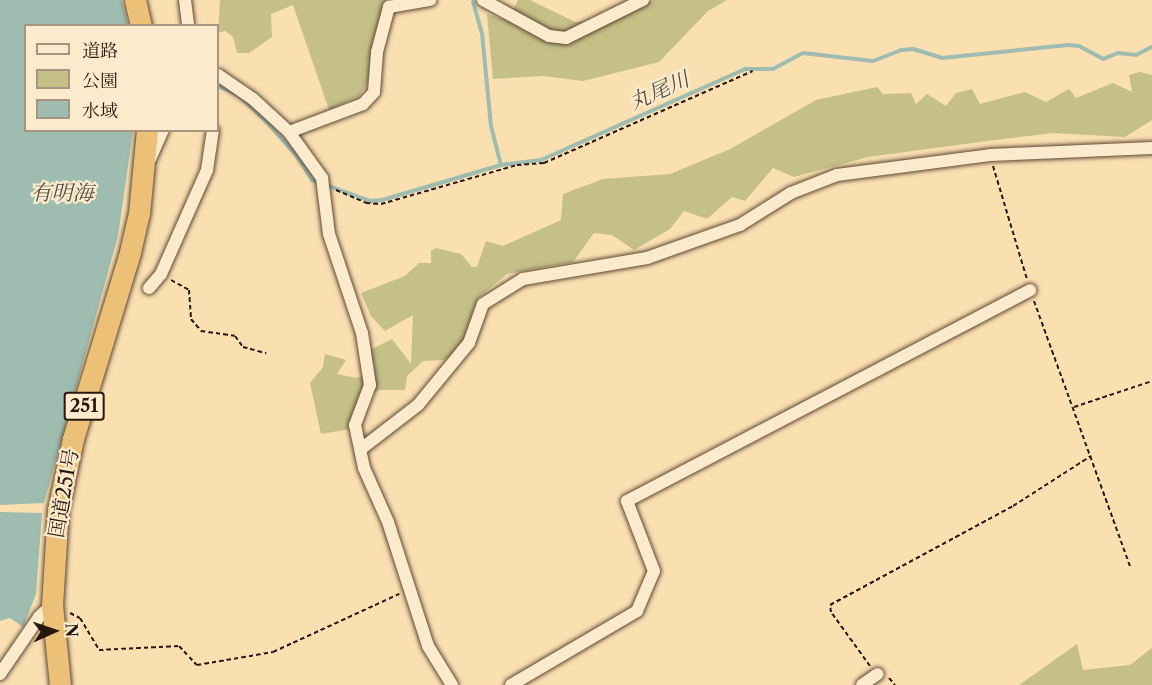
<!DOCTYPE html>
<meta charset="utf-8">
<style>
body{margin:0}
#map{position:relative;width:1152px;height:685px;overflow:hidden;background:#fadfb0;font-family:"Libre Caslon Text","Noto Serif JP",serif}
div>[style]{position:absolute}
.green>*{inset:0;background:#c4c087}
.water>*{inset:0;background:#9fbcb1}
.stream>*{height:4px;margin:-2px;padding:0 2px;transform-origin:2px;border-radius:2px;background:#9fbcb1}
.path>*{height:2px;margin-top:-1px;transform-origin:0;background:repeating-linear-gradient(90deg,#29160d 0 4.5px,transparent 0 7.5px)}
.roads{filter:drop-shadow(0 0 2px #5d4836) drop-shadow(0 0 2px #5d4836)}
.minor>*{height:12px;margin:-6px;padding:0 6px;transform-origin:6px;border-radius:6px;background:#fceacc}
.trunk>*{height:21px;margin:-10.5px;padding:0 10.5px;transform-origin:10.5px;border-radius:10.5px;background:#edc078}
span{translate:-50% -50%;white-space:nowrap;text-align:center;line-height:1.15;-webkit-text-stroke:4.5px #fceacc;paint-order:stroke}
.shield-label span{padding:2px 4px;background:#fceacc;border:2px solid;border-radius:4px;-webkit-text-stroke-width:0}
.shield-label{font-size:18px;color:#29160d;font-weight:700}
.street-label{font-size:20px;color:#29160d}
.water-label{font-size:21px;color:#525046;font-style:italic}
.legend{position:absolute;left:24px;top:24px;width:195px;height:108px;box-sizing:border-box;background:#fceacc;border:2px solid #a89580;margin:0;padding:8px 10px;list-style:none;font-size:18px;color:#29160d}
.legend li{display:flex;align-items:center;gap:12px;height:30px}
.legend b{width:30px;border:2px solid #a89580}
.north{position:absolute;left:24px;top:601px;width:60px;height:60px;-webkit-text-stroke:4px #fceacc;paint-order:stroke;rotate:87deg;font-size:16px;font-weight:700;line-height:24px;text-align:center;color:#29160d}
.north::after{content:'';display:block;margin:auto;width:21px;height:27px;background:#29160d;clip-path:polygon(50% 0,100% 100%,50% 72%,0 100%)}
</style>
<div id="map">
<div class="green">
<i style="clip-path:polygon(220px 0,386px 0,368px 83px,359px 96px,329px 110px,293px 5px,271px 14px,272px 37px,249px 53px,237px 53px,233px 37px,225px 31px,218px 33px)"></i>
<i style="clip-path:polygon(518px 0,530px 0,575px 22px,616px 19px,653px 0,727px 0,708px 11px,659px 62px,583px 81px,543px 76px,493px 79px,487px 14px,508px 21px)"></i>
<i style="clip-path:polygon(1140px 72px,1152px 75px,1152px 120px,1125px 137px,1053px 133px,987px 141px,868px 157px,794px 177px,773px 168px,745px 201px,732px 197px,707px 219px,684px 211px,670px 229px,634px 250px,612px 235px,594px 233px,573px 262px,507px 274px,478px 298px,463px 343px,445px 360px,423px 361px,407px 376px,405px 390px,379px 390px,358px 403px,350px 429px,321px 434px,310px 383px,323px 367px,325px 354px,346px 360px,337px 374px,356px 378px,375px 372px,370px 350px,392px 339px,411px 364px,413px 315px,385px 331px,371px 316px,361px 293px,405px 276px,419px 263px,431px 263px,431px 251px,436px 248px,461px 254px,472px 267px,477px 267px,486px 241px,503px 246px,561px 220px,563px 194px,603px 179px,670px 174px,730px 149px,816px 100px,877px 87px,883px 94px,911px 93px,916px 104px,927px 94px,946px 106px,956px 93px,972px 89px,980px 104px,1025px 92px,1046px 102px,1069px 89px,1076px 98px,1113px 83px,1132px 92px,1129px 75px)"></i>
<i style="clip-path:polygon(1077px 644px,1083px 670px,1130px 665px,1152px 648px,1152px 685px,1019px 685px)"></i>
</div>
<div class="water">
<i style="clip-path:polygon(0 0,122px 0,128px 25px,26px 26px,26px 130px,133px 131px,118px 236px,44px 503px,0 505px)"></i>
<i style="clip-path:polygon(0 512px,42px 513px,36px 594px,23px 627px,10px 618px,0 621px)"></i>
</div>
<div class="stream">
<i style="left:473px;top:2px;width:32px;rotate:74deg"></i>
<i style="left:482px;top:33px;width:93px;rotate:84.5deg"></i>
<i style="left:491px;top:126px;width:40px;rotate:75.6deg"></i>
<i style="left:218px;top:86px;width:22px;rotate:24deg"></i>
<i style="left:238px;top:95px;width:40px;rotate:43deg"></i>
<i style="left:267px;top:122px;width:44px;rotate:48.7deg"></i>
<i style="left:296px;top:155px;width:30px;rotate:57deg"></i>
<i style="left:312px;top:180px;width:62px;rotate:19.9deg"></i>
<i style="left:370px;top:201px;width:12px;rotate:-5deg"></i>
<i style="left:382px;top:200px;width:124px;rotate:-16.4deg"></i>
<i style="left:501px;top:165px;width:40px;rotate:-7.1deg"></i>
<i style="left:541px;top:160px;width:223px;rotate:-24deg"></i>
<i style="left:745px;top:69px;width:28px"></i>
<i style="left:773px;top:69px;width:34px;rotate:-28deg"></i>
<i style="left:803px;top:53px;width:70px;rotate:6.5deg"></i>
<i style="left:873px;top:61px;width:30px;rotate:-21deg"></i>
<i style="left:901px;top:50px;width:12px;rotate:-5deg"></i>
<i style="left:913px;top:49px;width:30px;rotate:17deg"></i>
<i style="left:942px;top:58px;width:127px;rotate:-5.9deg"></i>
<i style="left:1068px;top:45px;width:11px;rotate:5deg"></i>
<i style="left:1079px;top:46px;width:27px;rotate:28deg"></i>
<i style="left:1103px;top:59px;width:16px;rotate:-22deg"></i>
<i style="left:1118px;top:53px;width:18px;rotate:6deg"></i>
<i style="left:1136px;top:55px;width:18px;rotate:-27deg"></i>
</div>
<div class="path">
<i style="left:993px;top:166px;width:118px;rotate:73.3deg"></i>
<i style="left:336px;top:190px;width:33px;rotate:23deg"></i>
<i style="left:366px;top:203px;width:15px;rotate:4deg"></i>
<i style="left:381px;top:204px;width:141px;rotate:-16deg"></i>
<i style="left:517px;top:165px;width:27px;rotate:-4deg"></i>
<i style="left:544px;top:163px;width:228px;rotate:-23.8deg"></i>
<i style="left:171px;top:280px;width:21px;rotate:29deg"></i>
<i style="left:189px;top:290px;width:29px;rotate:86deg"></i>
<i style="left:191px;top:319px;width:16px;rotate:50deg"></i>
<i style="left:201px;top:331px;width:34px;rotate:8deg"></i>
<i style="left:235px;top:336px;width:14px;rotate:54deg"></i>
<i style="left:243px;top:347px;width:24px;rotate:15deg"></i>
<i style="left:1034px;top:301px;width:285px;rotate:70.1deg"></i>
<i style="left:1074px;top:407px;width:82px;rotate:-18.4deg"></i>
<i style="left:70px;top:613px;width:11px;rotate:27deg"></i>
<i style="left:80px;top:618px;width:37px;rotate:59deg"></i>
<i style="left:99px;top:650px;width:80px;rotate:-2.9deg"></i>
<i style="left:179px;top:646px;width:26px;rotate:47deg"></i>
<i style="left:197px;top:665px;width:77px;rotate:-9.7deg"></i>
<i style="left:273px;top:652px;width:139px;rotate:-24.7deg"></i>
<i style="left:870px;top:666px;width:67px;rotate:-125.8deg"></i>
<i style="left:831px;top:612px;width:7px;rotate:-98deg"></i>
<i style="left:830px;top:605px;width:208px;rotate:-28.4deg"></i>
<i style="left:1013px;top:506px;width:93px;rotate:-32.7deg"></i>
<i style="left:889px;top:678px;width:9px;rotate:49deg"></i>
</div>
<div class="roads">
<div class="minor">
<i style="left:185px;top:0;width:26px;rotate:83deg"></i>
<i style="left:483px;top:0;width:75px;rotate:28.6deg"></i>
<i style="left:549px;top:36px;width:17px;rotate:7deg"></i>
<i style="left:566px;top:38px;width:86px;rotate:-26.3deg"></i>
<i style="left:218px;top:75px;width:42px;rotate:34.4deg"></i>
<i style="left:253px;top:99px;width:49px;rotate:42.5deg"></i>
<i style="left:289px;top:132px;width:57px;rotate:54.3deg"></i>
<i style="left:322px;top:178px;width:56px;rotate:82.9deg"></i>
<i style="left:329px;top:234px;width:104px;rotate:71.6deg"></i>
<i style="left:362px;top:333px;width:53px;rotate:81.3deg"></i>
<i style="left:370px;top:385px;width:43px;rotate:110.6deg"></i>
<i style="left:355px;top:425px;width:44px;rotate:78.2deg"></i>
<i style="left:364px;top:468px;width:59px;rotate:66deg"></i>
<i style="left:388px;top:522px;width:130px;rotate:72.1deg"></i>
<i style="left:428px;top:646px;width:46px;rotate:58.4deg"></i>
<i style="left:289px;top:132px;width:79px;rotate:-20.7deg"></i>
<i style="left:363px;top:104px;width:16px;rotate:-47deg"></i>
<i style="left:374px;top:92px;width:40px;rotate:-85.7deg"></i>
<i style="left:377px;top:52px;width:47px;rotate:-75.1deg"></i>
<i style="left:389px;top:7px;width:42px;rotate:-9.7deg"></i>
<i style="left:150px;top:159px;width:32px;rotate:-66deg"></i>
<i style="left:149px;top:288px;width:18px;rotate:-49deg"></i>
<i style="left:161px;top:274px;width:114px;rotate:-66.1deg"></i>
<i style="left:207px;top:170px;width:40px;rotate:-81.5deg"></i>
<i style="left:361px;top:449px;width:72px;rotate:-37.7deg"></i>
<i style="left:418px;top:405px;width:80px;rotate:-50.6deg"></i>
<i style="left:469px;top:343px;width:41px;rotate:-70.3deg"></i>
<i style="left:483px;top:304px;width:47px;rotate:-32deg"></i>
<i style="left:523px;top:279px;width:126px;rotate:-9.6deg"></i>
<i style="left:647px;top:258px;width:99px;rotate:-19.5deg"></i>
<i style="left:740px;top:225px;width:60px;rotate:-32.1deg"></i>
<i style="left:791px;top:193px;width:49px;rotate:-21.4deg"></i>
<i style="left:837px;top:175px;width:154px;rotate:-7.4deg"></i>
<i style="left:990px;top:155px;width:162px;rotate:-2.5deg"></i>
<i style="left:0;top:674px;width:69px;rotate:-55.6deg"></i>
<i style="left:39px;top:617px;width:18px;rotate:-43deg"></i>
<i style="left:511px;top:685px;width:146px;rotate:-30.4deg"></i>
<i style="left:637px;top:611px;width:43px;rotate:-67deg"></i>
<i style="left:654px;top:571px;width:75px;rotate:-111.1deg"></i>
<i style="left:627px;top:501px;width:455px;rotate:-27.6deg"></i>
<i style="left:862px;top:685px;width:19px;rotate:-35deg"></i>
</div>
<div class="trunk">
<i style="left:135px;top:0;width:27px;rotate:77deg"></i>
<i style="left:60px;top:685px;width:80px;rotate:-95.7deg"></i>
<i style="left:52px;top:605px;width:95px;rotate:-86.4deg"></i>
<i style="left:58px;top:510px;width:73px;rotate:-78.1deg"></i>
<i style="left:73px;top:439px;width:195px;rotate:-73deg"></i>
<i style="left:130px;top:252px;width:39px;rotate:-77deg"></i>
<i style="left:139px;top:214px;width:84px;rotate:-84.6deg"></i>
</div>
</div>
<div class="shield-label">
<span style="left:84px;top:406px">251</span>
</div>
<div class="street-label">
<span style="left:64px;top:493px;rotate:-80deg">国道251号</span>
</div>
<div class="water-label">
<span style="left:659px;top:91px;rotate:-24deg">丸尾川</span>
<span style="left:62px;top:193px">有明海</span>
</div>
<ul class="legend">
<li><b style="height:8px;background:#fceacc"></b>道路</li>
<li><b style="height:16px;background:#c4c087"></b>公園</li>
<li><b style="height:16px;background:#9fbcb1"></b>水域</li>
</ul>
<div class="north">N</div>
</div>
